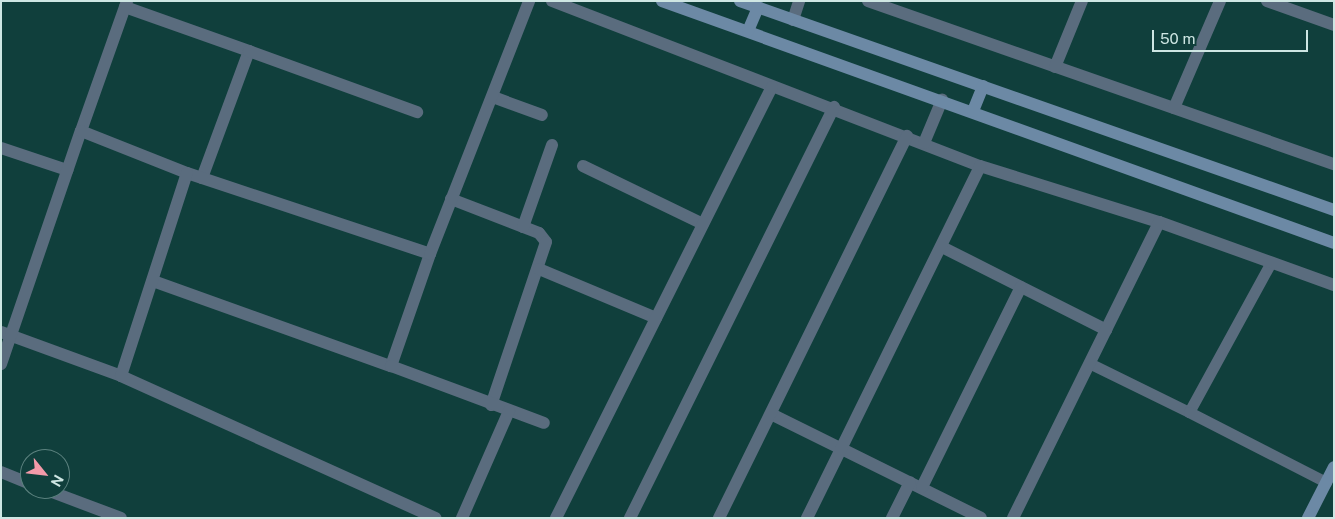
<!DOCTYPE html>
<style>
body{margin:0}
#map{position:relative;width:1335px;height:519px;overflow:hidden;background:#103f3c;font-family:"Public Sans",sans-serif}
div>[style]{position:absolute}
.lane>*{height:11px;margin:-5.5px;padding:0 5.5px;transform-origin:5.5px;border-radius:5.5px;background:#5a6c7e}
.street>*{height:12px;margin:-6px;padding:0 6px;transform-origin:6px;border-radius:6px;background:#5a6c7e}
.secondary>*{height:12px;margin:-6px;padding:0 6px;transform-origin:6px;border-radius:6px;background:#6c89a5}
span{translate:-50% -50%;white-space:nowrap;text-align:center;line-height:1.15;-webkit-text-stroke:4px #103f3c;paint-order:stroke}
.frame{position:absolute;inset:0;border:2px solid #cee6e3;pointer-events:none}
.north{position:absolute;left:20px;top:449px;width:50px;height:50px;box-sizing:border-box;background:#103f3c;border:1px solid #5c827f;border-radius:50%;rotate:119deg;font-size:14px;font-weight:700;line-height:20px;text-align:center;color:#cee6e3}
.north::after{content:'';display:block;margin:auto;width:18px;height:22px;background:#f39aa9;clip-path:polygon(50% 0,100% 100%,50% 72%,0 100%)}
.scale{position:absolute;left:1152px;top:30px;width:156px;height:22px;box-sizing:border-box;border:2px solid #cee6e3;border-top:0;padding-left:6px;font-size:15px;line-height:18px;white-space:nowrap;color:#cee6e3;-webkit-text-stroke:4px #103f3c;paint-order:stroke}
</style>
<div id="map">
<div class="lane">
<i style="left:1089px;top:363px;width:111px;rotate:26.1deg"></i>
<i style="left:1189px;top:412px;width:171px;rotate:-61.3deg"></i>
<i style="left:1189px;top:412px;width:154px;rotate:27.1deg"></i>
</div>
<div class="street">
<i style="left:552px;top:1px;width:459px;rotate:21.1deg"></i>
<i style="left:980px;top:166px;width:188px;rotate:17.4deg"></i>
<i style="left:1159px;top:222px;width:186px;rotate:19.8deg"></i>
<i style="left:868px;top:1px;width:494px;rotate:19.3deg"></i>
<i style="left:1267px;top:1px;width:71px;rotate:19.7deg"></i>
<i style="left:125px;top:7px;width:132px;rotate:19.5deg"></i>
<i style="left:793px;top:20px;width:20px;rotate:-72deg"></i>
<i style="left:1055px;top:67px;width:71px;rotate:-67.8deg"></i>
<i style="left:493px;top:97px;width:52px;rotate:20.2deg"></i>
<i style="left:1174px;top:108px;width:116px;rotate:-66.7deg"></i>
<i style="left:81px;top:131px;width:138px;rotate:-70.5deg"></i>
<i style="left:924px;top:143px;width:47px;rotate:-67.3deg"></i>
<i style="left:1px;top:148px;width:70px;rotate:18.4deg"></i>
<i style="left:583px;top:166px;width:133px;rotate:25.8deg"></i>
<i style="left:202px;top:178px;width:135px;rotate:-69.7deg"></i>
<i style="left:249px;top:51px;width:179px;rotate:20deg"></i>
<i style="left:451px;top:199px;width:94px;rotate:21.1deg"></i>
<i style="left:539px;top:233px;width:11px;rotate:52deg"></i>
<i style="left:546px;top:242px;width:172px;rotate:108.6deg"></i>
<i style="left:523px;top:227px;width:87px;rotate:-70.5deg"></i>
<i style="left:942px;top:247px;width:184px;rotate:26.8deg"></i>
<i style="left:539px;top:269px;width:127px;rotate:22.7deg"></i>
<i style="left:153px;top:281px;width:253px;rotate:19.7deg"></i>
<i style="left:391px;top:366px;width:119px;rotate:-70.8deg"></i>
<i style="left:1px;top:332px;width:128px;rotate:20.1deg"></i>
<i style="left:121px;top:376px;width:345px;rotate:24.3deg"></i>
<i style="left:1px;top:364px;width:246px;rotate:-71.1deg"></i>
<i style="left:81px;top:131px;width:114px;rotate:21.6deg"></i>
<i style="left:187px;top:173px;width:256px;rotate:18.4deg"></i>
<i style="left:430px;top:254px;width:272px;rotate:-68.6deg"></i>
<i style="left:391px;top:366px;width:163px;rotate:20.4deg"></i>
<i style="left:121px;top:376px;width:213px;rotate:-72deg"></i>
<i style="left:771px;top:414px;width:234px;rotate:26.3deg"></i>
<i style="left:1px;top:472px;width:31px;rotate:22deg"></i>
<i style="left:922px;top:487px;width:223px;rotate:-63.7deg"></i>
<i style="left:44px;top:489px;width:82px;rotate:20.6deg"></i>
<i style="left:462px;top:518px;width:117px;rotate:-66.3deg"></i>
<i style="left:556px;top:518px;width:482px;rotate:-63.4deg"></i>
<i style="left:630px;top:518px;width:459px;rotate:-63.6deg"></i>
<i style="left:719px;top:518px;width:426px;rotate:-63.8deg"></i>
<i style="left:807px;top:518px;width:392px;rotate:-63.8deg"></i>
<i style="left:892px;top:518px;width:40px;rotate:-63.4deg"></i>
<i style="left:1013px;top:518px;width:330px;rotate:-63.7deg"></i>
</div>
<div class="secondary">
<i style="left:662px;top:1px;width:714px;rotate:19.8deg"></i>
<i style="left:740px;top:1px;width:630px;rotate:19.38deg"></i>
<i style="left:748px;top:31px;width:25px;rotate:-67deg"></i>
<i style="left:973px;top:111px;width:27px;rotate:-68deg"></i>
<i style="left:1308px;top:518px;width:57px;rotate:-63deg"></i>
</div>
<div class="frame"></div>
<div class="north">N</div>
<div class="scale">50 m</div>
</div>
